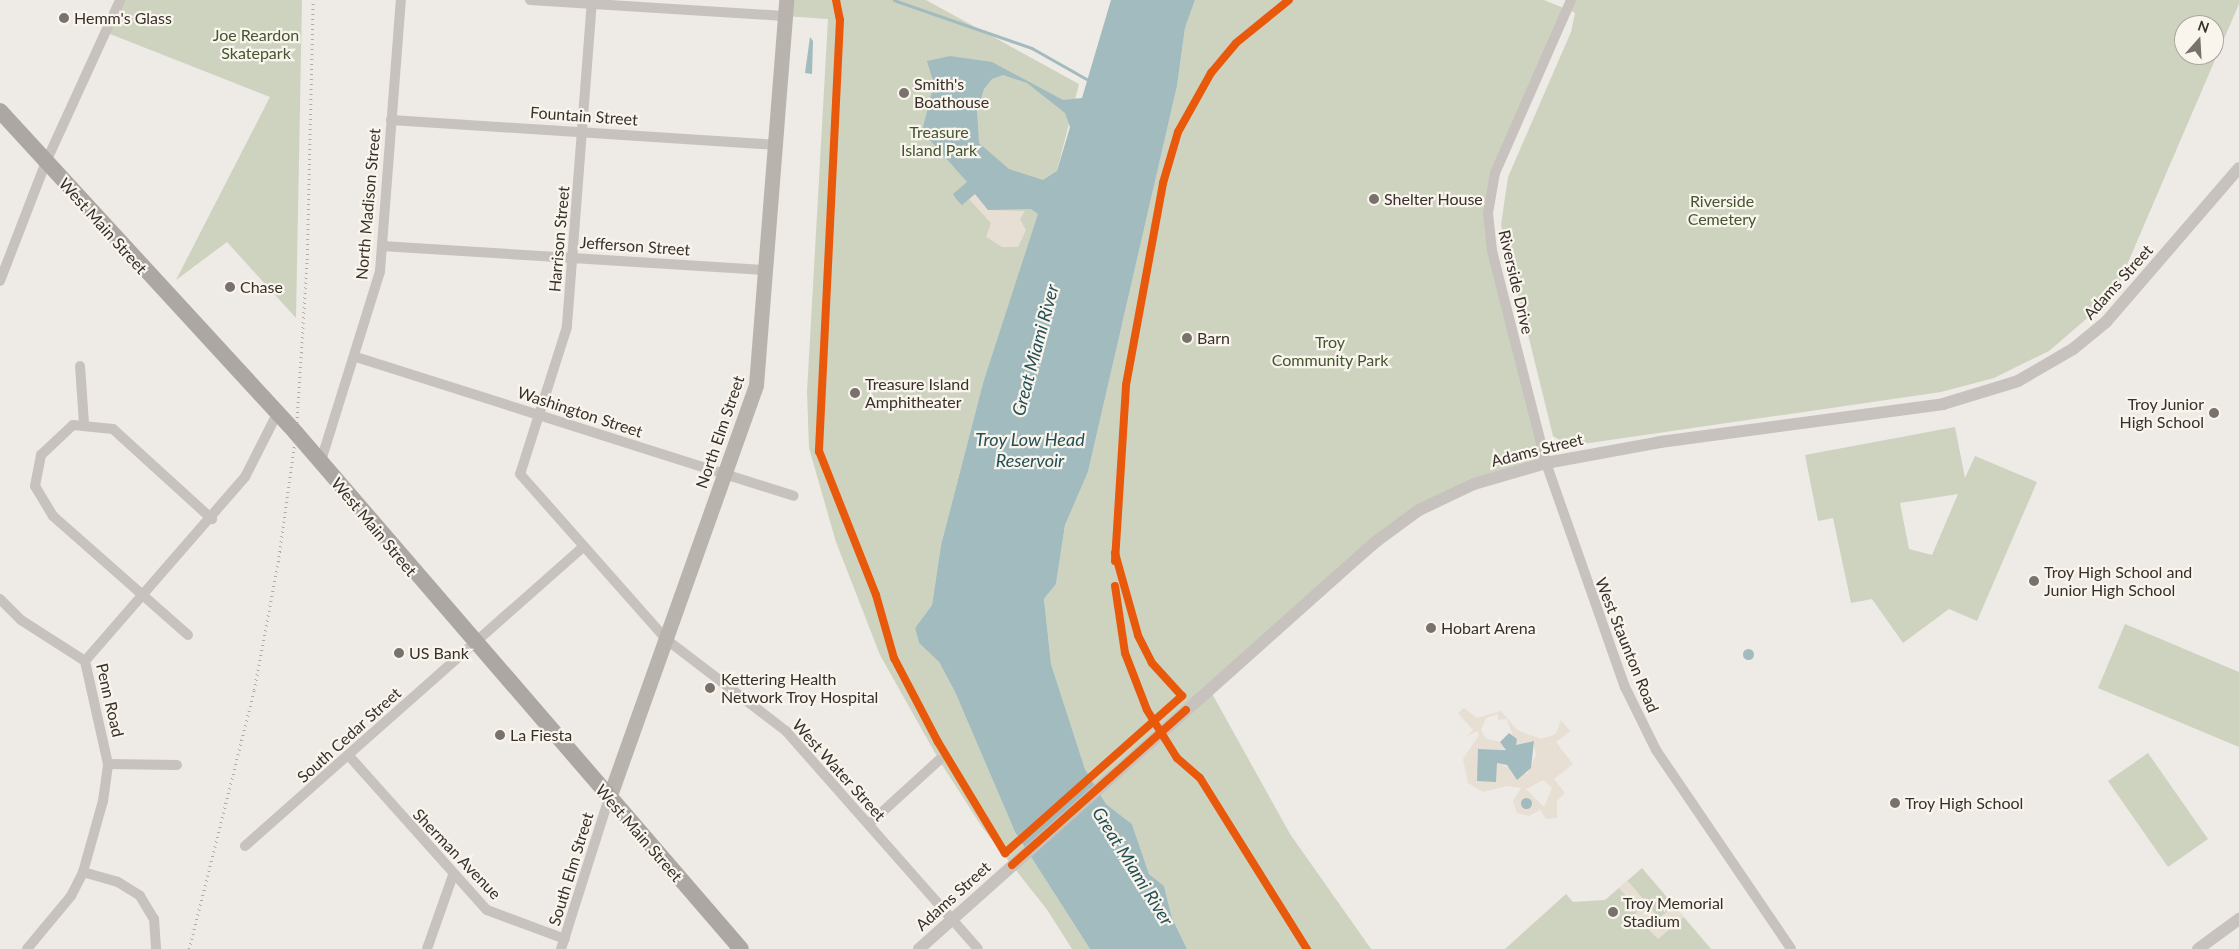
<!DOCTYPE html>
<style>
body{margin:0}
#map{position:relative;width:2239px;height:949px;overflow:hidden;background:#eeeae5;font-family:Lato,sans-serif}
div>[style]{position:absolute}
.green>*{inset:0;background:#ced3c0}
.plaza>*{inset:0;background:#e7dfd3}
.water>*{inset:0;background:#a2bbbe}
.round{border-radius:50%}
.stream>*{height:2.5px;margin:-1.25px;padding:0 1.25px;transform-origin:1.25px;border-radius:1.25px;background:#a2bbbe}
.minor>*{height:10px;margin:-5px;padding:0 5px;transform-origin:5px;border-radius:5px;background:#c7c2bd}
.tertiary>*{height:12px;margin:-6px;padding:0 6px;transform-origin:6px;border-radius:6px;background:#c7c2bd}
.secondary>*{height:15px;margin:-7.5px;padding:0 7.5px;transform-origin:7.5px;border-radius:7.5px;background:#b8b3ad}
.primary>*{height:16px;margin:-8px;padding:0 8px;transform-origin:8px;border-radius:8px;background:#aca7a2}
.rail>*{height:2.5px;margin-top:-1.25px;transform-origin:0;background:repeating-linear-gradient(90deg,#afaba7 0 1px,transparent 0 5px)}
.cycleway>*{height:8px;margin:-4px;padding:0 4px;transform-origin:4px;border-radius:4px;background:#e8590c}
.dots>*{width:14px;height:14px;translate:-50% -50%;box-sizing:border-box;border:2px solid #f9f5ed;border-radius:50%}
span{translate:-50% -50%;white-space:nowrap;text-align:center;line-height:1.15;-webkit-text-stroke:4.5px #f9f5ed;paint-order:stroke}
.poi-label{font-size:16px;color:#38302b}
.left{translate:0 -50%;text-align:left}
.right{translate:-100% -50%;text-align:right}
.park-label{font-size:16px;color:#445531}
.street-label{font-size:16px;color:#38302b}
.water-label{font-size:18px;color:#234f57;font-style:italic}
.north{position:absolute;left:2174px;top:15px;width:50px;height:50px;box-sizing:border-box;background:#f9f5ed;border:1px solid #aca69f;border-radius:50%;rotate:19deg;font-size:14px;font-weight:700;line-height:20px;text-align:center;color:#38302b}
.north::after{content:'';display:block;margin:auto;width:18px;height:22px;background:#78716c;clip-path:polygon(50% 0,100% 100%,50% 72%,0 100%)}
</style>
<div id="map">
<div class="green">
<i style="clip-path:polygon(120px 0,302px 0,296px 318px,227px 242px,176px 280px,270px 97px,105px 32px)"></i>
<i style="clip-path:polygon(786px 0,926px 0,1079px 84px,1057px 171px,983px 383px,941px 545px,932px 605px,915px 628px,919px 643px,939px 662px,955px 692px,1015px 832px,1090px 949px,1072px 949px,1048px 911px,982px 827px,939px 760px,880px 655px,836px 542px,809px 448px,807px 392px,828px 19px,784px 16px)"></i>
<i style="clip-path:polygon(evenodd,1195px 0,1544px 0,1566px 9px,1571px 0,2239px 0,2239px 4px,2114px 295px,2049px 351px,1994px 378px,1941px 392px,1569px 446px,1553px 436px,1501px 225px,1508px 177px,1571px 32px,1575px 13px,1567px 9px,1500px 160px,1488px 212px,1546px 463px,1430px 504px,1210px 690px,1290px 834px,1371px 949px,1187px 949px,1172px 918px,1164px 886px,1149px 874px,1132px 824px,1106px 804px,1085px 769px,1051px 664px,1044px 599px,1056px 584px,1065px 525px,1088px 472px,1177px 86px,1185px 28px,1195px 0,2184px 25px,2214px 25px,2214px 55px,2184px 55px,2184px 25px)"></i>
<i style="clip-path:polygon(evenodd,1955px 427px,1965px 478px,1975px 456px,2037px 482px,1977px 621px,1949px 609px,1903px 643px,1872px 599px,1851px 603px,1833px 518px,1818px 521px,1805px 455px,1955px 427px,1958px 494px,1932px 555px,1909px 549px,1900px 503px,1958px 494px)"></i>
<i style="clip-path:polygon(2125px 624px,2239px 672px,2239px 747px,2098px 688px)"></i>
<i style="clip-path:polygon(2148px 753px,2208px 839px,2168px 867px,2108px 781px)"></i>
<i style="clip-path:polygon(1642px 868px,1711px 949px,1505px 949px,1566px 894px,1573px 902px,1605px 900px)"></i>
</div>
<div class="plaza">
<i style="clip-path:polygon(975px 194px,988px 210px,1025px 211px,1020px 219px,1026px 230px,1018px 247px,1002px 247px,986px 237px,991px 223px,969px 199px)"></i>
<i style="clip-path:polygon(evenodd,1464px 708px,1477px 718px,1501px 711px,1517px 730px,1541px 739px,1556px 734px,1561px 720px,1570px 731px,1556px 742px,1573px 764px,1554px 779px,1565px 793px,1557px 801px,1557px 818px,1546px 819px,1540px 810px,1529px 816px,1517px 813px,1513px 801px,1521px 788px,1507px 786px,1483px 792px,1468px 783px,1463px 759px,1479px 735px,1477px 731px,1466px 737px,1473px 730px,1458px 713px,1464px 708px,1498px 714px,1498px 720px,1507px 719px,1516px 745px,1533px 741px,1536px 755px,1527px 774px,1497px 763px,1478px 749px,1506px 749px,1500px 742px,1485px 738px,1481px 730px,1486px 718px,1498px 714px,1464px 708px,1543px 780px,1552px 788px,1544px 807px,1526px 789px,1543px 780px)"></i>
<i style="clip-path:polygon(1627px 880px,1659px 918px,1674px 906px,1684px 917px,1658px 939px,1636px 917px,1637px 908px,1619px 888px)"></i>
</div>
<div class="water">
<i style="clip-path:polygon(evenodd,1111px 0,1195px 0,1185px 28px,1177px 86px,1088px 472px,1065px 525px,1056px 584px,1044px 599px,1051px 664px,1085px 769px,1106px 804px,1132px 824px,1149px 874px,1164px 886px,1172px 918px,1187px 949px,1090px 949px,1015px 832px,955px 692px,939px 662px,919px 643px,915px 628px,932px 605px,941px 545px,983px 383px,1038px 214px,1031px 209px,988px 210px,975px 194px,962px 205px,956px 199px,953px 194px,967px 182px,922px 131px,934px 84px,927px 61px,950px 56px,992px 62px,1063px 100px,1082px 98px,1111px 0,1003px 75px,1027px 83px,1065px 113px,1070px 127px,1057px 171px,1043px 180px,1009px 169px,979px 143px,977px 111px,984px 89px,992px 79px,1003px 75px)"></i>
<i style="clip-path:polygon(810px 37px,813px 41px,812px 74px,805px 73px)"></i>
<i class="round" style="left:1742.5px;top:648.5px;width:11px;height:11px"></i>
<i style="clip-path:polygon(1509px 733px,1517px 739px,1516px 745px,1534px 741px,1531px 768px,1517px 780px,1507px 765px,1497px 763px,1496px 782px,1477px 781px,1478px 749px,1506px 750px,1500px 742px)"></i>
<i class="round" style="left:1520.5px;top:797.5px;width:11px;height:11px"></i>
</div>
<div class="stream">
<i style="left:894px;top:0;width:146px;rotate:19.2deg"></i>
<i style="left:1032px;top:48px;width:67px;rotate:29.6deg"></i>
</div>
<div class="minor">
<i style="left:530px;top:0;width:255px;rotate:3.6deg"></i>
<i style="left:592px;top:0;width:328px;rotate:94.4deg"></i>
<i style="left:567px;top:327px;width:154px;rotate:107.7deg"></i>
<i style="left:520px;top:474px;width:222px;rotate:48.5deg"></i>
<i style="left:667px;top:640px;width:150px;rotate:37.4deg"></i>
<i style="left:786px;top:731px;width:290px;rotate:48.6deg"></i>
<i style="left:1571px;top:0;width:189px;rotate:113.7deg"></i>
<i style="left:1495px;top:173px;width:41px;rotate:99.9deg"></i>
<i style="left:1488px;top:213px;width:38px;rotate:84deg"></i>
<i style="left:1492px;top:251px;width:219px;rotate:75.7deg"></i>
<i style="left:1546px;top:463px;width:238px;rotate:70.6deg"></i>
<i style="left:1625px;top:687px;width:70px;rotate:63.8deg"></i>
<i style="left:1656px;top:750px;width:240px;rotate:55.8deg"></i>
<i style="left:391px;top:120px;width:384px;rotate:3.7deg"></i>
<i style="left:382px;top:246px;width:385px;rotate:3.6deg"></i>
<i style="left:0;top:281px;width:128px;rotate:-68.9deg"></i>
<i style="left:46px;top:162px;width:178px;rotate:-65.4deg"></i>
<i style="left:356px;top:357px;width:459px;rotate:17.6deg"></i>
<i style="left:80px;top:366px;width:57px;rotate:86deg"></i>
<i style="left:320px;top:464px;width:202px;rotate:-72.7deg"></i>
<i style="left:380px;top:271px;width:272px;rotate:-85.6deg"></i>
<i style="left:0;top:599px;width:30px;rotate:45deg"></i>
<i style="left:21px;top:620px;width:76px;rotate:32.6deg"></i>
<i style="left:188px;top:635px;width:180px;rotate:-138.6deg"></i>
<i style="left:53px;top:516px;width:35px;rotate:-121deg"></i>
<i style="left:35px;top:486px;width:32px;rotate:-79deg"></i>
<i style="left:41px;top:455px;width:44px;rotate:-43.2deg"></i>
<i style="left:73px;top:425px;width:40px;rotate:5.7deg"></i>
<i style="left:113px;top:429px;width:134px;rotate:42.3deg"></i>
<i style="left:85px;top:661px;width:244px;rotate:-49deg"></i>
<i style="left:245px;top:477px;width:71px;rotate:-63.1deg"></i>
<i style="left:350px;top:757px;width:205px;rotate:48.2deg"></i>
<i style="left:487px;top:910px;width:83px;rotate:20.4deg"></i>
<i style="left:108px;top:764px;width:69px;rotate:0.8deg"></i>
<i style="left:869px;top:824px;width:95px;rotate:-42.4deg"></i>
<i style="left:245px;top:846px;width:451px;rotate:-41.5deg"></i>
<i style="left:83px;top:872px;width:36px;rotate:16deg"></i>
<i style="left:118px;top:882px;width:26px;rotate:32deg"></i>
<i style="left:140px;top:896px;width:27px;rotate:59deg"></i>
<i style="left:154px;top:919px;width:30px;rotate:86deg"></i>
<i style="left:27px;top:949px;width:69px;rotate:-50.3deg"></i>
<i style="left:71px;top:896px;width:27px;rotate:-63deg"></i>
<i style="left:83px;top:872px;width:74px;rotate:-74.3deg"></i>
<i style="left:103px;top:801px;width:37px;rotate:-82deg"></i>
<i style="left:108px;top:764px;width:106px;rotate:-102.6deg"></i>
<i style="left:427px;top:949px;width:78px;rotate:-70.6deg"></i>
<i style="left:561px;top:949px;width:158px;rotate:-72.4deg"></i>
</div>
<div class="tertiary">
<i style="left:919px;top:949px;width:610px;rotate:-41.74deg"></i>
<i style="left:1374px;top:543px;width:56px;rotate:-36.3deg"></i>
<i style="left:1419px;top:510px;width:61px;rotate:-25.3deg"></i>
<i style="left:1474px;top:484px;width:75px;rotate:-16.3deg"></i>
<i style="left:1546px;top:463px;width:116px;rotate:-10.4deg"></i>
<i style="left:1660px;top:442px;width:286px;rotate:-7.6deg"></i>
<i style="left:1943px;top:404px;width:78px;rotate:-17deg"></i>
<i style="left:2018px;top:381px;width:64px;rotate:-30.2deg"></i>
<i style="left:2073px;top:349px;width:43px;rotate:-39.3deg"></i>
<i style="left:2106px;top:322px;width:203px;rotate:-49.2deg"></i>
<i style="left:2198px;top:949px;width:51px;rotate:-36.2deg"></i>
</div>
<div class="secondary">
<i style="left:609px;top:798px;width:438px;rotate:-70.4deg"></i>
<i style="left:756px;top:385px;width:386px;rotate:-85.5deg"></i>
</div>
<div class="primary">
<i style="left:0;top:111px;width:437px;rotate:47.4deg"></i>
<i style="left:296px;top:433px;width:681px;rotate:49.23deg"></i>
</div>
<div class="rail">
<i style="left:189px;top:949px;width:267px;rotate:-75.9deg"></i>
<i style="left:254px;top:690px;width:130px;rotate:-79.4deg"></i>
<i style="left:278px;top:562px;width:130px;rotate:-82.1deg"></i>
<i style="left:296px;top:433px;width:173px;rotate:-86.4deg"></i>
<i style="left:307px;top:260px;width:260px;rotate:-88.7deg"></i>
</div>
<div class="cycleway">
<i style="left:836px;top:0;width:20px;rotate:79deg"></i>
<i style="left:840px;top:20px;width:432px;rotate:92.8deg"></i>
<i style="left:819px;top:451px;width:155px;rotate:68.4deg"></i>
<i style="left:876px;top:595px;width:66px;rotate:74.1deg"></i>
<i style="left:894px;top:658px;width:95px;rotate:62.4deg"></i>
<i style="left:938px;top:742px;width:130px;rotate:58.9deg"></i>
<i style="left:1005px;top:853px;width:237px;rotate:-41.6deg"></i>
<i style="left:1182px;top:696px;width:45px;rotate:-132.3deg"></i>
<i style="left:1152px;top:663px;width:31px;rotate:-117deg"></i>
<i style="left:1138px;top:635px;width:85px;rotate:-105.7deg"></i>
<i style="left:1115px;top:561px;width:176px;rotate:-86.4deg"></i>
<i style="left:1126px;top:385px;width:205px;rotate:-79.6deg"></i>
<i style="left:1163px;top:183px;width:53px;rotate:-73.6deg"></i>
<i style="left:1178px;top:132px;width:68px;rotate:-60.8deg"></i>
<i style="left:1211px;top:73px;width:39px;rotate:-50deg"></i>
<i style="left:1236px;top:43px;width:68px;rotate:-39.1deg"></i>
<i style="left:1115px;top:586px;width:68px;rotate:81.5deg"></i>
<i style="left:1125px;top:653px;width:61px;rotate:68.9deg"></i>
<i style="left:1147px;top:710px;width:57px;rotate:58deg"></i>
<i style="left:1177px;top:758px;width:30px;rotate:41deg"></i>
<i style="left:1200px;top:778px;width:202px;rotate:58deg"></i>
<i style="left:1012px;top:865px;width:233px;rotate:-41.7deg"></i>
</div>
<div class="dots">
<i style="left:64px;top:18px;background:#78716c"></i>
<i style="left:904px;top:93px;background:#78716c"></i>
<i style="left:1374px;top:199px;background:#78716c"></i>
<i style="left:230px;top:287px;background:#78716c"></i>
<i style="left:1187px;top:338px;background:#78716c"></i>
<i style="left:855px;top:393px;background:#78716c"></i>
<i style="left:2214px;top:413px;background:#78716c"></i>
<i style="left:2034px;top:581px;background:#78716c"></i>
<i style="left:1431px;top:628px;background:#78716c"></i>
<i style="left:399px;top:653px;background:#78716c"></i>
<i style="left:710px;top:688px;background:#78716c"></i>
<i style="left:500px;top:735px;background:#78716c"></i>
<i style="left:1895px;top:803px;background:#78716c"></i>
<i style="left:1613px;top:912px;background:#78716c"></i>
</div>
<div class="poi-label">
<span class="left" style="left:74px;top:18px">Hemm's Glass</span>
<span class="left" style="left:914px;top:93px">Smith's<br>Boathouse</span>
<span class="left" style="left:1384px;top:199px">Shelter House</span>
<span class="left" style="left:240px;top:287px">Chase</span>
<span class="left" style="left:1197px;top:338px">Barn</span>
<span class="left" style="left:865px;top:393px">Treasure Island<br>Amphitheater</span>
<span class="right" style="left:2204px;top:413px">Troy Junior<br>High School</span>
<span class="left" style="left:2044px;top:581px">Troy High School and<br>Junior High School</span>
<span class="left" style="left:1441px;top:628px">Hobart Arena</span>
<span class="left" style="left:409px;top:653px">US Bank</span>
<span class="left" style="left:721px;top:688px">Kettering Health<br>Network Troy Hospital</span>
<span class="left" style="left:510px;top:735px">La Fiesta</span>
<span class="left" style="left:1905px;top:803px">Troy High School</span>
<span class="left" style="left:1623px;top:912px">Troy Memorial<br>Stadium</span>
</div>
<div class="park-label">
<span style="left:256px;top:44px">Joe Reardon<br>Skatepark</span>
<span style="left:939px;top:141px">Treasure<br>Island Park</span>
<span style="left:1722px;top:210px">Riverside<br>Cemetery</span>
<span style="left:1330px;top:351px">Troy<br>Community Park</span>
</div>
<div class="street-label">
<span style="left:584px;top:116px;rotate:4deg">Fountain Street</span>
<span style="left:368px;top:204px;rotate:-85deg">North Madison Street</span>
<span style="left:103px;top:226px;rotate:48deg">West Main Street</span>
<span style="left:559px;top:239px;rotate:-85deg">Harrison Street</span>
<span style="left:635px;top:246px;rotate:4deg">Jefferson Street</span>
<span style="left:1516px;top:282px;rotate:77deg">Riverside Drive</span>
<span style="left:2118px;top:282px;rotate:-48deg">Adams Street</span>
<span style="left:580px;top:412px;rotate:18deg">Washington Street</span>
<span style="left:720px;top:432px;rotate:-71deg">North Elm Street</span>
<span style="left:1537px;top:450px;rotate:-14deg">Adams Street</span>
<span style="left:374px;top:527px;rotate:50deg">West Main Street</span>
<span style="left:1627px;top:645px;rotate:68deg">West Staunton Road</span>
<span style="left:110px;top:700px;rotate:77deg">Penn Road</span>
<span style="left:349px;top:735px;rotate:-42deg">South Cedar Street</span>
<span style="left:839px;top:770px;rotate:48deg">West Water Street</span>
<span style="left:639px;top:833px;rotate:49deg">West Main Street</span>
<span style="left:457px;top:854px;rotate:46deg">Sherman Avenue</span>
<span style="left:571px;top:869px;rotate:-73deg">South Elm Street</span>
<span style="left:953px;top:896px;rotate:-42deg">Adams Street</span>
</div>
<div class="water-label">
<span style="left:1035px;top:350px;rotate:-75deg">Great Miami River</span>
<span style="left:1030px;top:450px">Troy Low Head<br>Reservoir</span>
<span style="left:1133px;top:866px;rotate:58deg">Great Miami River</span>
</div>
<div class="north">N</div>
</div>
